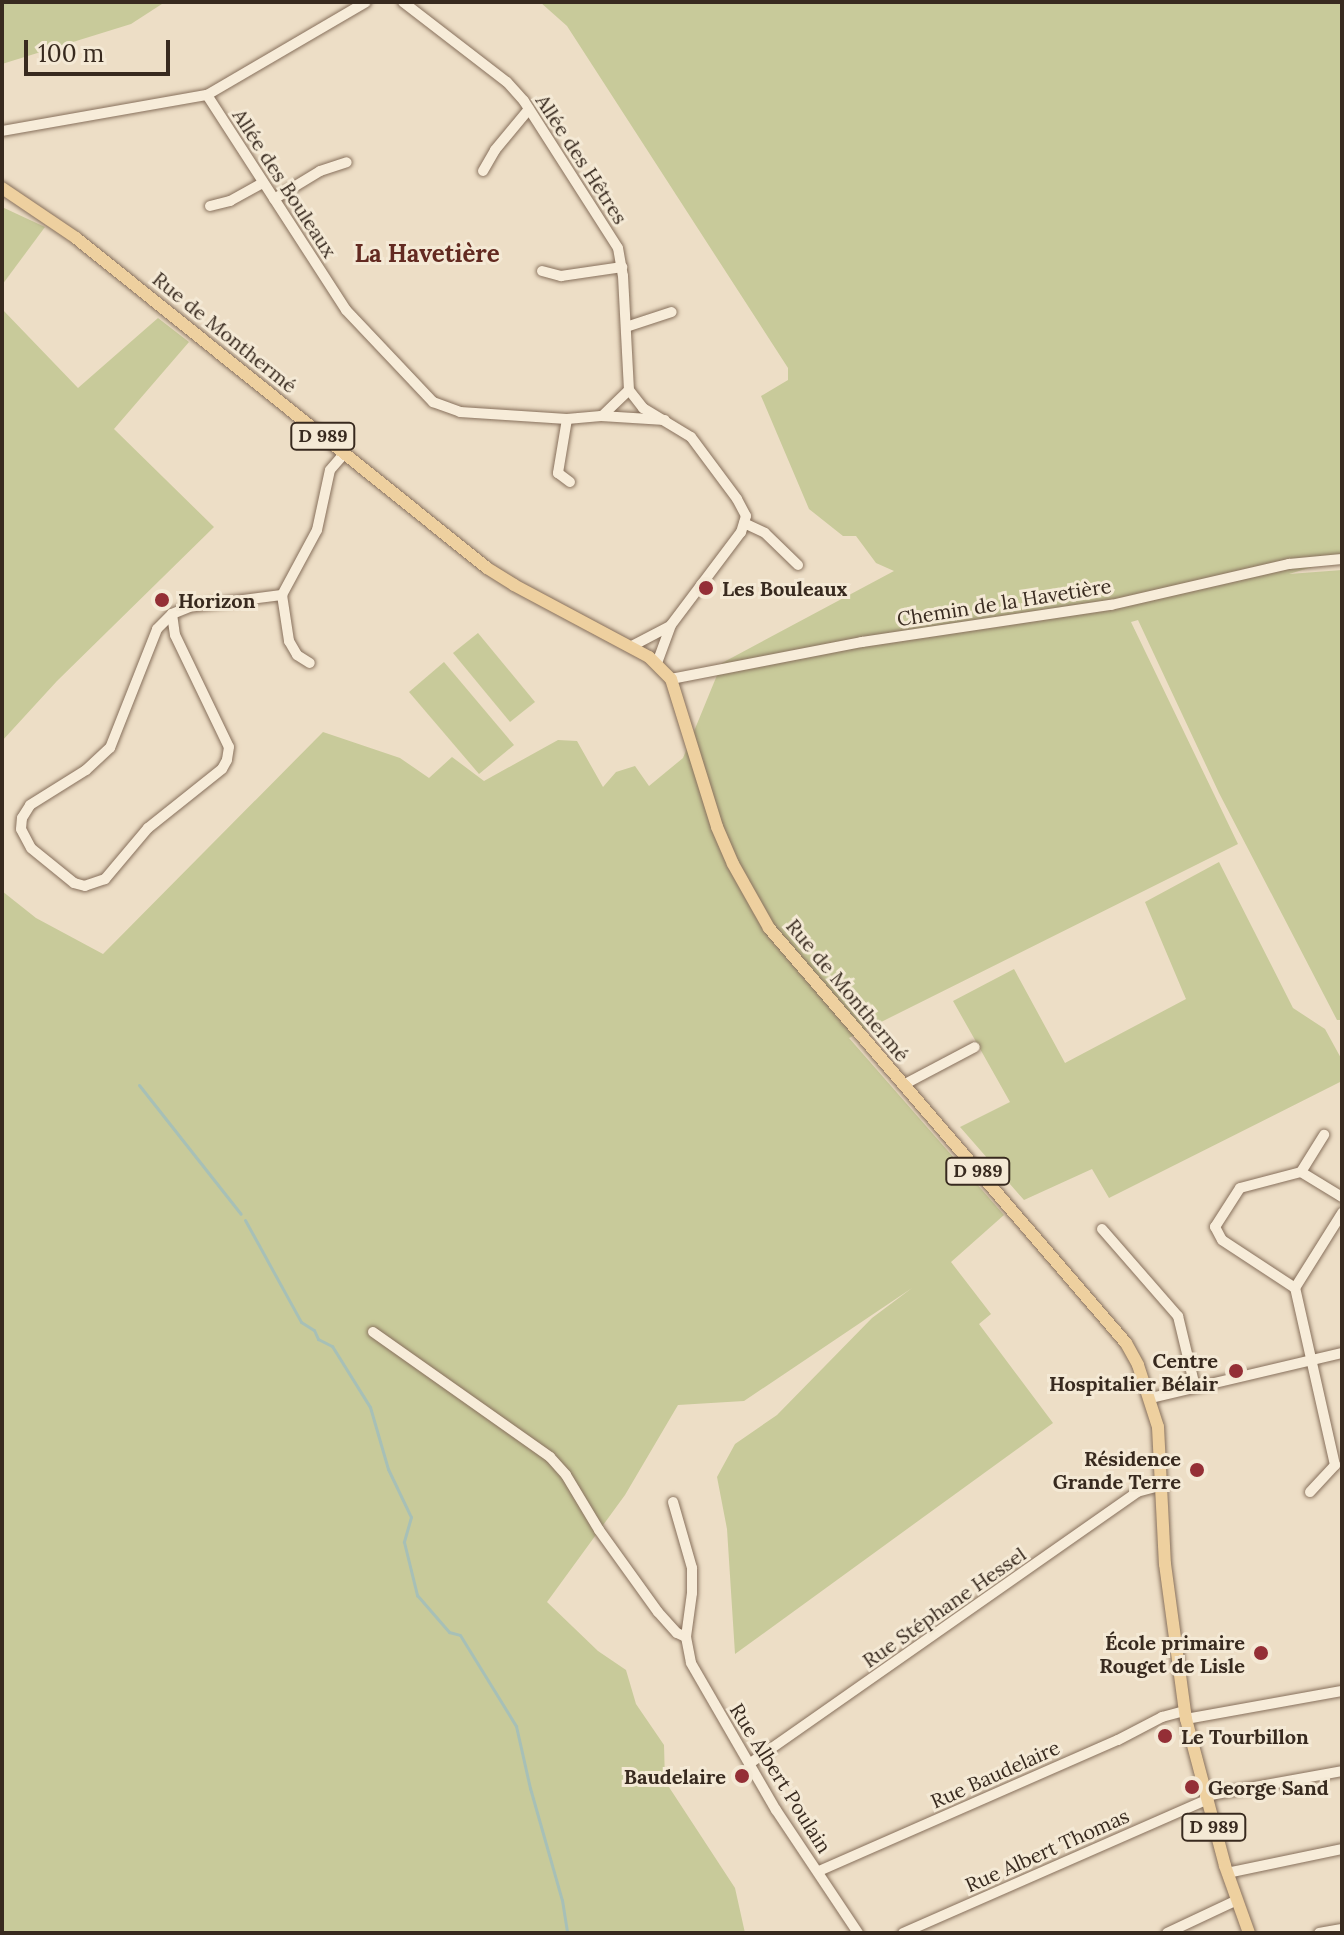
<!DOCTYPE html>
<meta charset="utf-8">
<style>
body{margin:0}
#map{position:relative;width:1344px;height:1935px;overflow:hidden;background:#eddec6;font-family:Lora,serif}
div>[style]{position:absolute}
.green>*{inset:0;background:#c8ca9a}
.stream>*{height:3px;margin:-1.5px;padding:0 1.5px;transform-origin:1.5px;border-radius:1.5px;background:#a7c0b7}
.roads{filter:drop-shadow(0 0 2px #87705c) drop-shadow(0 0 2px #87705c)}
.minor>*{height:10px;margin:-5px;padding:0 5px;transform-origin:5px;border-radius:5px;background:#f7ecd9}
.major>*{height:12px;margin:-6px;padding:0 6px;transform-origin:6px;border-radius:6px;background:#eed09f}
.dots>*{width:22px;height:22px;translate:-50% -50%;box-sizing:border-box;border:4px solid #f4e9d5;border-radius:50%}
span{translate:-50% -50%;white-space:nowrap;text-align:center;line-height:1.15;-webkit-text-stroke:6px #f4e9d5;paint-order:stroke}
.shield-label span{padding:2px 6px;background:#f4e9d5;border:2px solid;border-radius:6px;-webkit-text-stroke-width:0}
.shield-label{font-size:18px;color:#382a1f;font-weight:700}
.street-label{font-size:20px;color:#382a1f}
.poi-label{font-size:20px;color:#382a1f;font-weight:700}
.left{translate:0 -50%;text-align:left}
.right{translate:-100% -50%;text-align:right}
.quarter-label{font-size:24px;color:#632a21;font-weight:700}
.frame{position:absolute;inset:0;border:4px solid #382a1f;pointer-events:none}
.scale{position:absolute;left:24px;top:40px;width:146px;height:36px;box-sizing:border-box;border:4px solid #382a1f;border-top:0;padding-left:10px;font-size:24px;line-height:28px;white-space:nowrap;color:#382a1f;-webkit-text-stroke:6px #f4e9d5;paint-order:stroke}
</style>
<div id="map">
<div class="green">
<i style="clip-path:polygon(2px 2px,165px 2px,131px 24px,2px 64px)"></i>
<i style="clip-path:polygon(540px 2px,1342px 2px,1342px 558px,1289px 574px,1342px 570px,1342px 1020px,1337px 1020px,1219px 793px,1138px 620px,1131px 622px,1238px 844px,849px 1038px,1004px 1215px,951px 1262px,991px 1314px,979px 1324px,1053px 1423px,735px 1654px,727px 1529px,717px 1477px,735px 1444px,777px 1415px,872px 1318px,912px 1288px,744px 1401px,678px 1405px,625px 1495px,547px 1602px,598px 1651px,626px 1670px,636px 1704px,664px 1745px,665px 1781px,735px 1888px,745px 1933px,2px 1933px,2px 891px,36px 918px,103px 954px,323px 732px,400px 758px,429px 778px,452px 757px,484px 781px,558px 740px,577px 741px,603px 787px,616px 772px,635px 766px,649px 786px,683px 758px,722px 663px,894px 571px,876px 563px,856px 536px,843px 536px,809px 509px,761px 396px,788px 380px,788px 368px,567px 26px)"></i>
<i style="clip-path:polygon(2px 207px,45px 227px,2px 285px)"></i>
<i style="clip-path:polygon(2px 309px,78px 388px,158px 318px,189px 342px,114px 429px,214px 527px,57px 681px,2px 741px)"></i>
<i style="clip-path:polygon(478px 633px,535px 702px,510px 722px,453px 653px)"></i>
<i style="clip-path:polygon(444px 662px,514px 745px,479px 774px,409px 692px)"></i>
<i style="clip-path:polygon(1219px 862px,1293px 1008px,1325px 1029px,1342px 1060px,1342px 1081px,1109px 1198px,1092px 1169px,1024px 1200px,960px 1127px,1010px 1102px,953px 1001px,1014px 969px,1065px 1063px,1186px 999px,1145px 902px)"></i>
</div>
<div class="stream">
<i style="left:139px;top:1085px;width:164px;rotate:51.7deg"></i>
<i style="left:245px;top:1220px;width:116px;rotate:61.2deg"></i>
<i style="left:301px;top:1322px;width:15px;rotate:32deg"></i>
<i style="left:314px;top:1330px;width:10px;rotate:66deg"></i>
<i style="left:318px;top:1339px;width:16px;rotate:27deg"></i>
<i style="left:332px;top:1346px;width:72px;rotate:58.1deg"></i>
<i style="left:370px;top:1407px;width:65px;rotate:73.8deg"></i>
<i style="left:388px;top:1469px;width:53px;rotate:64.4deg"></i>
<i style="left:411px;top:1517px;width:26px;rotate:106deg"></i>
<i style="left:404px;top:1542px;width:55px;rotate:76.2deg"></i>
<i style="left:417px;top:1595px;width:49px;rotate:49.1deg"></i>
<i style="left:449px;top:1632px;width:11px;rotate:15deg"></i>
<i style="left:460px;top:1635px;width:107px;rotate:58.4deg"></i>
<i style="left:516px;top:1726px;width:64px;rotate:77.3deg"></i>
<i style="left:530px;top:1788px;width:116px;rotate:74.1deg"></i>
<i style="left:562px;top:1900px;width:33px;rotate:81deg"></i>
</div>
<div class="roads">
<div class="minor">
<i style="left:403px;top:2px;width:131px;rotate:37.6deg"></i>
<i style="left:507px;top:82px;width:25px;rotate:48deg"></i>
<i style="left:524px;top:101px;width:174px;rotate:57.4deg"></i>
<i style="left:618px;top:248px;width:28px;rotate:80deg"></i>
<i style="left:623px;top:276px;width:114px;rotate:87deg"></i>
<i style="left:207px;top:95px;width:256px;rotate:57.1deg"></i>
<i style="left:346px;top:310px;width:127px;rotate:46.6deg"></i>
<i style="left:433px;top:402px;width:29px;rotate:20deg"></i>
<i style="left:460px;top:412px;width:107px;rotate:3.7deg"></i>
<i style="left:567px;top:419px;width:34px;rotate:-5deg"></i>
<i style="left:601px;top:416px;width:64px;rotate:3.6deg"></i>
<i style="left:2px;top:131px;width:208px;rotate:-10deg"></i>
<i style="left:207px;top:95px;width:184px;rotate:-30.3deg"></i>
<i style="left:483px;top:171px;width:24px;rotate:-60deg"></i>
<i style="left:495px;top:150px;width:53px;rotate:-50.3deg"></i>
<i style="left:274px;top:199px;width:54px;rotate:-31.3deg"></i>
<i style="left:320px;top:171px;width:28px;rotate:-18deg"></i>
<i style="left:210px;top:206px;width:21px;rotate:-14deg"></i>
<i style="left:230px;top:201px;width:38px;rotate:-29deg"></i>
<i style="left:542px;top:271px;width:20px;rotate:15deg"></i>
<i style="left:561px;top:276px;width:62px;rotate:-8.4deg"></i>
<i style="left:626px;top:327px;width:48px;rotate:-18.1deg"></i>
<i style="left:629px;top:390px;width:23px;rotate:52deg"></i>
<i style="left:643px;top:408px;width:56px;rotate:31.1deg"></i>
<i style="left:691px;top:437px;width:77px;rotate:53.4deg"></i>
<i style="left:737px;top:499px;width:19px;rotate:62deg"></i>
<i style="left:746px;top:516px;width:17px;rotate:107deg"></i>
<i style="left:741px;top:532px;width:116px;rotate:127deg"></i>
<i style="left:671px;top:625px;width:40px;rotate:110.2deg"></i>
<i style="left:602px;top:416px;width:37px;rotate:-44deg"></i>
<i style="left:567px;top:419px;width:55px;rotate:99.5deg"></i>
<i style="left:558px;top:473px;width:15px;rotate:37deg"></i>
<i style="left:744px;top:523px;width:23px;rotate:25deg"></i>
<i style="left:765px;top:533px;width:46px;rotate:44.1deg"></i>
<i style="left:282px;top:595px;width:74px;rotate:-61.7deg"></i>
<i style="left:317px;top:530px;width:61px;rotate:-77.8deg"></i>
<i style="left:330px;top:470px;width:21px;rotate:-49deg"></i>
<i style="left:282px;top:595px;width:47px;rotate:81.3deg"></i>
<i style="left:289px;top:641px;width:16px;rotate:60deg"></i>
<i style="left:297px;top:655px;width:15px;rotate:32deg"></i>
<i style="left:172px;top:614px;width:21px;rotate:82deg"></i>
<i style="left:175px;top:635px;width:124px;rotate:64.3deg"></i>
<i style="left:229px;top:747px;width:13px;rotate:99deg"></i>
<i style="left:227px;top:760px;width:10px;rotate:119deg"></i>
<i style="left:222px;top:769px;width:95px;rotate:141.4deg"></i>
<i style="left:148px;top:828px;width:67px;rotate:130.1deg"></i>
<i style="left:105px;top:879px;width:21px;rotate:161deg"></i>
<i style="left:85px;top:886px;width:11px;rotate:-165deg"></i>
<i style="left:74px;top:883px;width:55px;rotate:-140.9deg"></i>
<i style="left:31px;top:848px;width:21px;rotate:-118deg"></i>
<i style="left:21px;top:829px;width:11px;rotate:-85deg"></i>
<i style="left:22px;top:818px;width:15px;rotate:-58deg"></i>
<i style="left:30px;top:805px;width:66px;rotate:-32deg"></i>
<i style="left:86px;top:770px;width:33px;rotate:-43deg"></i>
<i style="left:110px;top:748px;width:128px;rotate:-68.4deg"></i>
<i style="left:157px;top:629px;width:21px;rotate:-45deg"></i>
<i style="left:172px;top:614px;width:18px;rotate:-22deg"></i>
<i style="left:189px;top:607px;width:94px;rotate:-7.4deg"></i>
<i style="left:630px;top:647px;width:45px;rotate:-27.7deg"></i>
<i style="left:671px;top:679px;width:195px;rotate:-11deg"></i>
<i style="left:862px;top:642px;width:252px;rotate:-8.5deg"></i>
<i style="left:1111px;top:605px;width:183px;rotate:-13deg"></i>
<i style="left:1289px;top:564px;width:53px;rotate:-5.4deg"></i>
<i style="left:903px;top:1085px;width:81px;rotate:-27.8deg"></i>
<i style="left:1301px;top:1172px;width:44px;rotate:-58.1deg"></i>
<i style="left:1102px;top:1229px;width:116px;rotate:48.9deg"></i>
<i style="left:1178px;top:1316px;width:73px;rotate:76.5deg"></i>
<i style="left:1295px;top:1288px;width:89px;rotate:-57.9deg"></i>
<i style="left:373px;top:1332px;width:217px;rotate:35.2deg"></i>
<i style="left:550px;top:1457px;width:24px;rotate:48deg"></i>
<i style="left:566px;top:1475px;width:64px;rotate:59deg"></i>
<i style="left:599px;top:1530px;width:101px;rotate:54.3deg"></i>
<i style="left:658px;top:1612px;width:28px;rotate:48deg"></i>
<i style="left:677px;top:1633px;width:10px;rotate:24deg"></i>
<i style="left:1151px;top:1398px;width:196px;rotate:-13.3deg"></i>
<i style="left:1310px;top:1492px;width:37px;rotate:-47deg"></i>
<i style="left:1335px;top:1465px;width:181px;rotate:-102.7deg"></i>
<i style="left:1295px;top:1288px;width:87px;rotate:-146.7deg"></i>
<i style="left:1222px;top:1240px;width:15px;rotate:-118deg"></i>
<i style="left:1215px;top:1227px;width:46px;rotate:-57.3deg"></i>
<i style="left:1240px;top:1188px;width:63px;rotate:-14.7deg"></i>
<i style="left:1301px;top:1172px;width:48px;rotate:31.4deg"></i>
<i style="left:673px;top:1502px;width:69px;rotate:73.9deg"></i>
<i style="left:692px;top:1568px;width:25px;rotate:90deg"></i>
<i style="left:692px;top:1593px;width:44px;rotate:97.8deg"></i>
<i style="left:686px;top:1637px;width:26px;rotate:79deg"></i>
<i style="left:691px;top:1663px;width:170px;rotate:60deg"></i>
<i style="left:776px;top:1810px;width:148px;rotate:56.3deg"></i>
<i style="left:1186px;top:1719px;width:158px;rotate:-10.2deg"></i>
<i style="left:749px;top:1764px;width:474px;rotate:-35deg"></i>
<i style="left:1137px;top:1492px;width:24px;rotate:-15deg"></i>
<i style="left:1205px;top:1796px;width:139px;rotate:-10.3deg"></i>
<i style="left:819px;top:1871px;width:326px;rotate:-23.7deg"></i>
<i style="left:1118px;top:1740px;width:50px;rotate:-27.6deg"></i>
<i style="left:1162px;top:1717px;width:24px;rotate:-15deg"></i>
<i style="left:1227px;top:1873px;width:117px;rotate:-11.8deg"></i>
<i style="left:903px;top:1933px;width:331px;rotate:-23.7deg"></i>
<i style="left:1167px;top:1933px;width:77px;rotate:-25.2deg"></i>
<i style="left:1319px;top:1933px;width:23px;rotate:-10deg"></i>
</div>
<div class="major">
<i style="left:2px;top:188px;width:89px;rotate:34deg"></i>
<i style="left:76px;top:238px;width:527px;rotate:38.76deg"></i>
<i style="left:487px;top:568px;width:32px;rotate:32deg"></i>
<i style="left:514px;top:585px;width:153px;rotate:28.1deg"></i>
<i style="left:649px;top:657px;width:31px;rotate:45deg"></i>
<i style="left:671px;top:679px;width:155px;rotate:72.7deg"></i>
<i style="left:717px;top:827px;width:40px;rotate:66.6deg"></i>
<i style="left:733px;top:864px;width:73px;rotate:60.6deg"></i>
<i style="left:769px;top:928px;width:547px;rotate:49.3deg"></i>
<i style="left:1126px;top:1343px;width:25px;rotate:61deg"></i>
<i style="left:1138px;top:1365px;width:65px;rotate:72.1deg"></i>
<i style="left:1158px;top:1427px;width:137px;rotate:87.1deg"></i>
<i style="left:1165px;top:1564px;width:156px;rotate:82.3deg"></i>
<i style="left:1186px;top:1719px;width:152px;rotate:75.1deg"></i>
<i style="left:1225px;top:1866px;width:71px;rotate:70.3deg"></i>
</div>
</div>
<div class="dots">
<i style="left:706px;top:588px;background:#942f36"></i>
<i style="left:162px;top:600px;background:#942f36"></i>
<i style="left:1236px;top:1371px;background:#942f36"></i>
<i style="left:1197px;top:1470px;background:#942f36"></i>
<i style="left:1261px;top:1653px;background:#942f36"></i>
<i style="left:1165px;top:1736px;background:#942f36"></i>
<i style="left:742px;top:1776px;background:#942f36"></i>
<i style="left:1192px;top:1787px;background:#942f36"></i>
</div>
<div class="shield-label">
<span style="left:323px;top:436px">D 989</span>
<span style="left:978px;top:1171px">D 989</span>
<span style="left:1214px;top:1827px">D 989</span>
</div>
<div class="street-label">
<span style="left:582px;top:159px;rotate:57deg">Allée des Hêtres</span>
<span style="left:285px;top:183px;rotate:57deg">Allée des Bouleaux</span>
<span style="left:225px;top:332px;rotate:39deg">Rue de Monthermé</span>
<span style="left:1004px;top:602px;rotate:-9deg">Chemin de la Havetière</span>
<span style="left:848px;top:990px;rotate:50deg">Rue de Monthermé</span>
<span style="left:944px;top:1607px;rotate:-35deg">Rue Stéphane Hessel</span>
<span style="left:995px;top:1774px;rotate:-24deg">Rue Baudelaire</span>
<span style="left:781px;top:1778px;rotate:58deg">Rue Albert Poulain</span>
<span style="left:1047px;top:1850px;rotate:-24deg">Rue Albert Thomas</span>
</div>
<div class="poi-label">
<span class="left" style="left:722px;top:588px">Les Bouleaux</span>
<span class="left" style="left:178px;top:600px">Horizon</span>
<span class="right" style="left:1218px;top:1372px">Centre<br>Hospitalier Bélair</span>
<span class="right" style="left:1181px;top:1470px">Résidence<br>Grande Terre</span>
<span class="right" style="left:1245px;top:1654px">École primaire<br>Rouget de Lisle</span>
<span class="left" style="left:1181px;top:1736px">Le Tourbillon</span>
<span class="right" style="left:726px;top:1776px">Baudelaire</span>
<span class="left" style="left:1208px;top:1787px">George Sand</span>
</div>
<div class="quarter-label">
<span style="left:427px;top:254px">La Havetière</span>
</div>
<div class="frame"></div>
<div class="scale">100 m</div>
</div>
